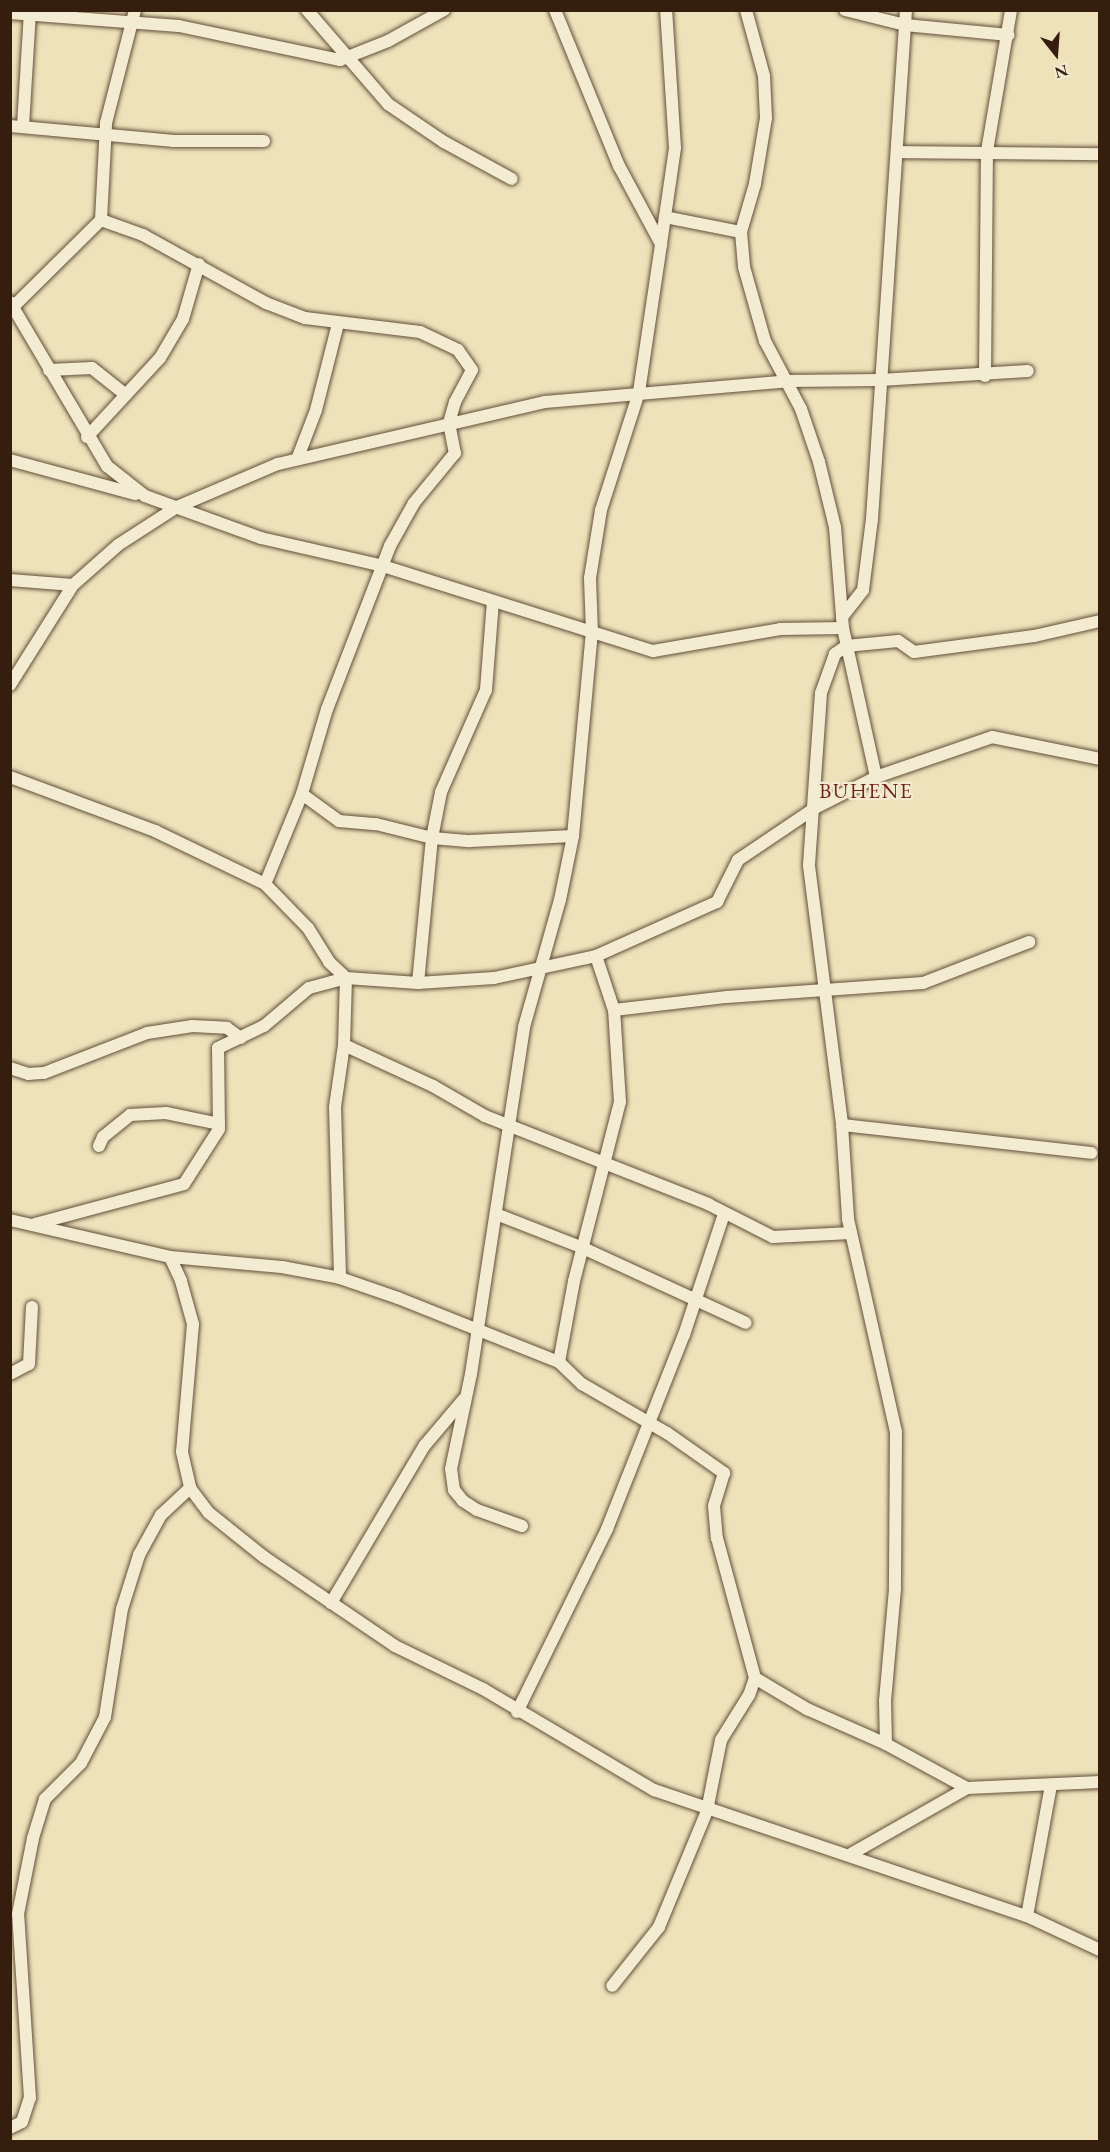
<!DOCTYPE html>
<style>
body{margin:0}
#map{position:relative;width:1110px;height:2152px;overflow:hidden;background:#ede2ba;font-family:"EB Garamond",serif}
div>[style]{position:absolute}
.roads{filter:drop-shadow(0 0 2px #634f39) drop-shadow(0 0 2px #634f39)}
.street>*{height:12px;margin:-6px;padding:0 6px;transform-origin:6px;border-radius:6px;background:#f3ecd2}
span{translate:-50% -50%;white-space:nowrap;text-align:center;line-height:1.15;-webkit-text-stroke:4.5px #f3ecd2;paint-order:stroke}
.neighbourhood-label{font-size:21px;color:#7a1f14;letter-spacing:1.5px}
.frame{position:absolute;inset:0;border:12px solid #351e0e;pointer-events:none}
.north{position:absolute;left:1026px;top:24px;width:60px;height:60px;-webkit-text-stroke:4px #f3ecd2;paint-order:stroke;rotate:163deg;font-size:16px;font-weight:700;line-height:24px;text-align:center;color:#351e0e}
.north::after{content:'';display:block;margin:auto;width:21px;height:27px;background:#351e0e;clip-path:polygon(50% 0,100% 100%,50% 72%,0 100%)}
</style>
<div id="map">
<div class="roads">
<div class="street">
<i style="left:307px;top:10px;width:124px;rotate:49.2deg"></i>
<i style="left:388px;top:104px;width:68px;rotate:34.2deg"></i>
<i style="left:444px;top:142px;width:77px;rotate:28.6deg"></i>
<i style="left:555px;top:10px;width:169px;rotate:67.7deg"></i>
<i style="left:619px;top:166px;width:89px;rotate:61.7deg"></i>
<i style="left:746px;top:10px;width:68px;rotate:74.7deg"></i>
<i style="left:764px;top:76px;width:42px;rotate:87.3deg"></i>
<i style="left:766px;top:118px;width:67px;rotate:99.5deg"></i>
<i style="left:755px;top:184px;width:50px;rotate:106.3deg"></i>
<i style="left:741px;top:232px;width:35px;rotate:85deg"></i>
<i style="left:744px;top:267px;width:77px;rotate:74.2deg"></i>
<i style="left:765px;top:341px;width:77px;rotate:62.1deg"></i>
<i style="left:801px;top:409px;width:56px;rotate:71.2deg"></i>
<i style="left:819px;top:462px;width:67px;rotate:76.2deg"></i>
<i style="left:835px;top:527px;width:101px;rotate:85.5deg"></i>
<i style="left:843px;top:628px;width:153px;rotate:77.5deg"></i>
<i style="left:845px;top:10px;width:62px;rotate:14deg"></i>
<i style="left:905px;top:25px;width:104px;rotate:5.5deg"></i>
<i style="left:10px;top:13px;width:169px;rotate:4.4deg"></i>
<i style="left:179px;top:26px;width:165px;rotate:11.9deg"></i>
<i style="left:340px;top:60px;width:52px;rotate:-21.6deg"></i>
<i style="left:388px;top:41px;width:64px;rotate:-29deg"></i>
<i style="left:10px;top:126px;width:165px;rotate:5.2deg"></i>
<i style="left:174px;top:141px;width:90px"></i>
<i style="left:23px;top:126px;width:116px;rotate:-86.5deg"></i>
<i style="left:897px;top:152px;width:203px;rotate:0.6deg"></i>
<i style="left:665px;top:217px;width:77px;rotate:11.2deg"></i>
<i style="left:101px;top:220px;width:45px;rotate:19.7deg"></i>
<i style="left:143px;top:235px;width:141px;rotate:28.9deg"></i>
<i style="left:266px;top:303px;width:42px;rotate:21deg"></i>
<i style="left:305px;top:318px;width:116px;rotate:6.9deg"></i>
<i style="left:420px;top:332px;width:42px;rotate:25.3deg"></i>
<i style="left:458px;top:350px;width:24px;rotate:55deg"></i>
<i style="left:472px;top:370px;width:36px;rotate:118deg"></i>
<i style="left:455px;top:402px;width:22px;rotate:106deg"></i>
<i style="left:449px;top:423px;width:31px;rotate:79deg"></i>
<i style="left:455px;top:453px;width:65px;rotate:129.4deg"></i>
<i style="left:414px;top:503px;width:49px;rotate:119.2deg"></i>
<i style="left:390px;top:546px;width:175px;rotate:111.1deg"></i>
<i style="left:327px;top:709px;width:89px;rotate:106.4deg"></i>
<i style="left:302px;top:794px;width:97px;rotate:112.3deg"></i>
<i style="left:10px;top:302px;width:191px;rotate:59.4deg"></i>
<i style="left:107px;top:466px;width:48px;rotate:38.3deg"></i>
<i style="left:145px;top:496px;width:123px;rotate:19.9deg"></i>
<i style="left:261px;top:538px;width:125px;rotate:12.9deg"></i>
<i style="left:383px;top:566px;width:283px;rotate:17.5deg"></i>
<i style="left:653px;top:651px;width:129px;rotate:-9.8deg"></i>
<i style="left:780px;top:629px;width:63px;rotate:-0.9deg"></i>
<i style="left:13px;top:307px;width:124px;rotate:-44.7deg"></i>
<i style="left:101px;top:220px;width:97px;rotate:-87deg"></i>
<i style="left:106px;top:123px;width:117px;rotate:-75.6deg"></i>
<i style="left:49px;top:370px;width:43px;rotate:-2.7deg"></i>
<i style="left:92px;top:368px;width:43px;rotate:38.5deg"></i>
<i style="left:985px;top:376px;width:225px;rotate:-89.5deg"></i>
<i style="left:987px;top:151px;width:143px;rotate:-80.3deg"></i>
<i style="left:87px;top:437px;width:108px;rotate:-47.3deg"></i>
<i style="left:160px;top:358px;width:45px;rotate:-59.5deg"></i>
<i style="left:183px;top:319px;width:57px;rotate:-73.8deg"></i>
<i style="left:298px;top:457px;width:50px;rotate:-69deg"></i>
<i style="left:316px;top:410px;width:89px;rotate:-75.7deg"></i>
<i style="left:10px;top:460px;width:130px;rotate:15.2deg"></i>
<i style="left:10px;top:580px;width:63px;rotate:4.5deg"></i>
<i style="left:842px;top:617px;width:34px;rotate:-52deg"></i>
<i style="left:863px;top:590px;width:72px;rotate:-82.8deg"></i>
<i style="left:872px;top:519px;width:510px;rotate:-86.18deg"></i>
<i style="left:1100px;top:621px;width:68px;rotate:167.2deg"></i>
<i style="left:1034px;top:636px;width:121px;rotate:172.4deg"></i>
<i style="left:914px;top:652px;width:19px;rotate:-145deg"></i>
<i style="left:898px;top:641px;width:52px;rotate:174.5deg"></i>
<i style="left:846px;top:646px;width:14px;rotate:144deg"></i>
<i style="left:835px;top:654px;width:41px;rotate:109.7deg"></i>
<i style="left:821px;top:693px;width:173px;rotate:94deg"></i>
<i style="left:809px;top:866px;width:261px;rotate:82.7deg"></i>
<i style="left:842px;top:1125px;width:94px;rotate:86.3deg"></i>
<i style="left:848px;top:1219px;width:218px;rotate:77.3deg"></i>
<i style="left:896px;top:1432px;width:157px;rotate:90.4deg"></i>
<i style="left:895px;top:1589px;width:112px;rotate:95.1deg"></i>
<i style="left:885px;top:1701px;width:43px;rotate:88.7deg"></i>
<i style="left:886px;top:1744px;width:92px;rotate:28.5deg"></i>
<i style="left:967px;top:1788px;width:133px;rotate:-2.6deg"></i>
<i style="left:10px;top:685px;width:118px;rotate:-57.8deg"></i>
<i style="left:73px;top:585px;width:60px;rotate:-41.6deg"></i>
<i style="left:118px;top:545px;width:70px;rotate:-32.8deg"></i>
<i style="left:177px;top:507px;width:110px;rotate:-23.1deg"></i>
<i style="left:278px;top:464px;width:274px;rotate:-13.1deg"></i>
<i style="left:545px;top:402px;width:244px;rotate:-4.9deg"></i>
<i style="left:788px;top:381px;width:92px;rotate:-0.6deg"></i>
<i style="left:880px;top:380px;width:148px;rotate:-3.5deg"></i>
<i style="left:10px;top:777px;width:155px;rotate:20.4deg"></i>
<i style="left:155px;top:831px;width:122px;rotate:25.7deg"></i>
<i style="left:265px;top:884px;width:62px;rotate:45.7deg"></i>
<i style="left:308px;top:928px;width:40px;rotate:58deg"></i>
<i style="left:329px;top:962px;width:23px;rotate:43deg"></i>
<i style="left:346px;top:978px;width:67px;rotate:91.7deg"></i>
<i style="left:344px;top:1045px;width:63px;rotate:98.3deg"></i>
<i style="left:335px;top:1107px;width:171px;rotate:88.3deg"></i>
<i style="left:302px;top:794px;width:46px;rotate:36.1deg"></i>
<i style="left:339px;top:821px;width:37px;rotate:5deg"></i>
<i style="left:376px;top:824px;width:58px;rotate:14deg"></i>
<i style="left:432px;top:838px;width:38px;rotate:5deg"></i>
<i style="left:470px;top:841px;width:103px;rotate:-2.8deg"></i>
<i style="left:596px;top:956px;width:57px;rotate:71.6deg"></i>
<i style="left:614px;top:1010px;width:114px;rotate:-6.6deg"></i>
<i style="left:727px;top:997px;width:196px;rotate:-4.1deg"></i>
<i style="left:923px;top:983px;width:114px;rotate:-21.1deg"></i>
<i style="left:418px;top:983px;width:146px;rotate:-84.5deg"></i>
<i style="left:432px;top:838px;width:47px;rotate:-78.9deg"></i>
<i style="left:441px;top:792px;width:111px;rotate:-66.2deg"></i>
<i style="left:486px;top:690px;width:89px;rotate:-85.5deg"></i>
<i style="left:344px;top:1045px;width:98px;rotate:24.7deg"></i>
<i style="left:433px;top:1086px;width:60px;rotate:30deg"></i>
<i style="left:485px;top:1116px;width:240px;rotate:21.5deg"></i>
<i style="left:708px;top:1204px;width:73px;rotate:26.9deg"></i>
<i style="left:773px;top:1237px;width:78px;rotate:-2.9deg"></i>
<i style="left:10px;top:1068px;width:19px;rotate:18deg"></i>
<i style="left:28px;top:1074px;width:16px;rotate:-4deg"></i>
<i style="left:44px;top:1073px;width:110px;rotate:-21.2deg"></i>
<i style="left:147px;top:1033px;width:46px;rotate:-8.8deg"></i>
<i style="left:192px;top:1026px;width:35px;rotate:3deg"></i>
<i style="left:227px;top:1028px;width:17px;rotate:36deg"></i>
<i style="left:842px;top:1125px;width:251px;rotate:6.4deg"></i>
<i style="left:99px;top:1146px;width:10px;rotate:-66deg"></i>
<i style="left:103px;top:1137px;width:35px;rotate:-39deg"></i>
<i style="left:130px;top:1115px;width:36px;rotate:-3deg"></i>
<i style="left:166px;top:1113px;width:54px;rotate:11.7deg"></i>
<i style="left:496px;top:1214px;width:93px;rotate:21.3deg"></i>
<i style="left:583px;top:1248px;width:179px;rotate:24.7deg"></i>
<i style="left:10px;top:1220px;width:164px;rotate:13deg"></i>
<i style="left:170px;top:1257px;width:112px;rotate:5.1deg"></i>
<i style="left:282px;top:1267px;width:59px;rotate:10.7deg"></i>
<i style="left:340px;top:1278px;width:61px;rotate:19deg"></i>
<i style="left:398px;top:1298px;width:173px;rotate:21.7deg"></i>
<i style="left:559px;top:1362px;width:32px;rotate:44deg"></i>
<i style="left:582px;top:1384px;width:98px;rotate:30deg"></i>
<i style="left:667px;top:1433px;width:70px;rotate:35.1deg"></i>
<i style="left:724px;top:1473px;width:34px;rotate:107deg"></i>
<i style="left:714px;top:1506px;width:32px;rotate:85deg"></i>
<i style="left:717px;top:1538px;width:145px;rotate:74.8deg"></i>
<i style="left:755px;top:1678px;width:18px;rotate:109deg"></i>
<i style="left:749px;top:1695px;width:53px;rotate:121.9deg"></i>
<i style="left:721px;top:1740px;width:72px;rotate:101.2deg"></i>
<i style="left:707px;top:1811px;width:126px;rotate:112.5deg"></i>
<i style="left:659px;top:1927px;width:75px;rotate:128.5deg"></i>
<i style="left:35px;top:1224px;width:154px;rotate:-15deg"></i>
<i style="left:184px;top:1184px;width:65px;rotate:-57.5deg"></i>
<i style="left:219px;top:1129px;width:81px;rotate:-90.7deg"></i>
<i style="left:218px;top:1048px;width:51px;rotate:-25.6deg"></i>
<i style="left:264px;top:1026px;width:59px;rotate:-40.2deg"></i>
<i style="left:309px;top:988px;width:38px;rotate:-15deg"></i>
<i style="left:346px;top:978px;width:72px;rotate:4deg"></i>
<i style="left:418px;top:983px;width:76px;rotate:-3.8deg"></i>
<i style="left:494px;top:978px;width:104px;rotate:-12.2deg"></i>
<i style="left:596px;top:956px;width:133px;rotate:-24.1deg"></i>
<i style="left:717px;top:902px;width:47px;rotate:-63.4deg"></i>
<i style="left:738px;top:860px;width:93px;rotate:-34deg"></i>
<i style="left:815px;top:808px;width:68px;rotate:-26.9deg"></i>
<i style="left:876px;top:777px;width:123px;rotate:-19deg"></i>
<i style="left:992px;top:737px;width:110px;rotate:11.5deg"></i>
<i style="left:170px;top:1257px;width:26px;rotate:65deg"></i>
<i style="left:181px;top:1281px;width:45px;rotate:74.4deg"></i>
<i style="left:193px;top:1324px;width:128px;rotate:94.9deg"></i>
<i style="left:182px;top:1452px;width:37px;rotate:77deg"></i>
<i style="left:190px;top:1488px;width:31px;rotate:53deg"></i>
<i style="left:209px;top:1513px;width:70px;rotate:38.7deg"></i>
<i style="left:264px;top:1557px;width:158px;rotate:34.2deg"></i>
<i style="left:395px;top:1646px;width:98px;rotate:26deg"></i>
<i style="left:483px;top:1689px;width:199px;rotate:30.6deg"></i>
<i style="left:654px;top:1790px;width:394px;rotate:18.7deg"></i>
<i style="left:1027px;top:1916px;width:81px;rotate:25deg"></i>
<i style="left:559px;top:1362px;width:82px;rotate:-79.5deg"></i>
<i style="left:574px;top:1281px;width:185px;rotate:-75.6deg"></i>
<i style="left:620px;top:1102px;width:92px;rotate:-93.7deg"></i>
<i style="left:10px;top:1374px;width:21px;rotate:-28deg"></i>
<i style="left:29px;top:1364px;width:57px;rotate:-87deg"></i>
<i style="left:522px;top:1526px;width:48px;rotate:-160.4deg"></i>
<i style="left:477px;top:1510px;width:17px;rotate:-147deg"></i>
<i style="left:463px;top:1501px;width:14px;rotate:-129deg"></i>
<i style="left:454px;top:1490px;width:21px;rotate:-98deg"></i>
<i style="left:451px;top:1469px;width:97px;rotate:-78.1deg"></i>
<i style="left:471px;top:1374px;width:351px;rotate:-81.3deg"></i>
<i style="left:524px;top:1027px;width:132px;rotate:-74.2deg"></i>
<i style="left:560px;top:900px;width:65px;rotate:-78.5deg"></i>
<i style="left:573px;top:836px;width:204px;rotate:-84.7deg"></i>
<i style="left:592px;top:633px;width:55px;rotate:-92.1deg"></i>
<i style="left:590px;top:578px;width:69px;rotate:-80.8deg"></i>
<i style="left:601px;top:510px;width:124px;rotate:-72.1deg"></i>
<i style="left:639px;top:392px;width:150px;rotate:-81.5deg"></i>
<i style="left:661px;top:244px;width:97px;rotate:-81.7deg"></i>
<i style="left:675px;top:148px;width:138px;rotate:-93.7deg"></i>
<i style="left:331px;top:1603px;width:184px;rotate:-59.3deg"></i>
<i style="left:425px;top:1445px;width:60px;rotate:-49.7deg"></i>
<i style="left:755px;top:1678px;width:61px;rotate:30.8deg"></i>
<i style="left:807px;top:1709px;width:86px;rotate:23.9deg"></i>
<i style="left:517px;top:1712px;width:204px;rotate:-63.8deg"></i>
<i style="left:607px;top:1529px;width:209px;rotate:-68.4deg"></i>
<i style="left:684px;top:1335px;width:127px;rotate:-71.7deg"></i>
<i style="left:851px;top:1854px;width:133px;rotate:-29.6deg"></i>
<i style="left:1027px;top:1916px;width:133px;rotate:-79.6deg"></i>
<i style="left:10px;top:2128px;width:13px;rotate:-27deg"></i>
<i style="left:22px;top:2122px;width:25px;rotate:-72deg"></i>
<i style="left:30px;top:2098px;width:184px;rotate:-93.7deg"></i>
<i style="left:18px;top:1914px;width:77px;rotate:-78.8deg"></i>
<i style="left:33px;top:1838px;width:41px;rotate:-72.9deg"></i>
<i style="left:45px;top:1799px;width:51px;rotate:-45deg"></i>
<i style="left:81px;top:1763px;width:52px;rotate:-62.4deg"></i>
<i style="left:105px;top:1717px;width:109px;rotate:-81.1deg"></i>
<i style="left:122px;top:1609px;width:57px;rotate:-72.5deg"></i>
<i style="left:139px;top:1555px;width:46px;rotate:-61.2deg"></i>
<i style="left:161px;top:1515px;width:40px;rotate:-43deg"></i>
</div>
</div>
<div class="neighbourhood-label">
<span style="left:866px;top:791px">BUHENE</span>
</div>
<div class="frame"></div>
<div class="north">N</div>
</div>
